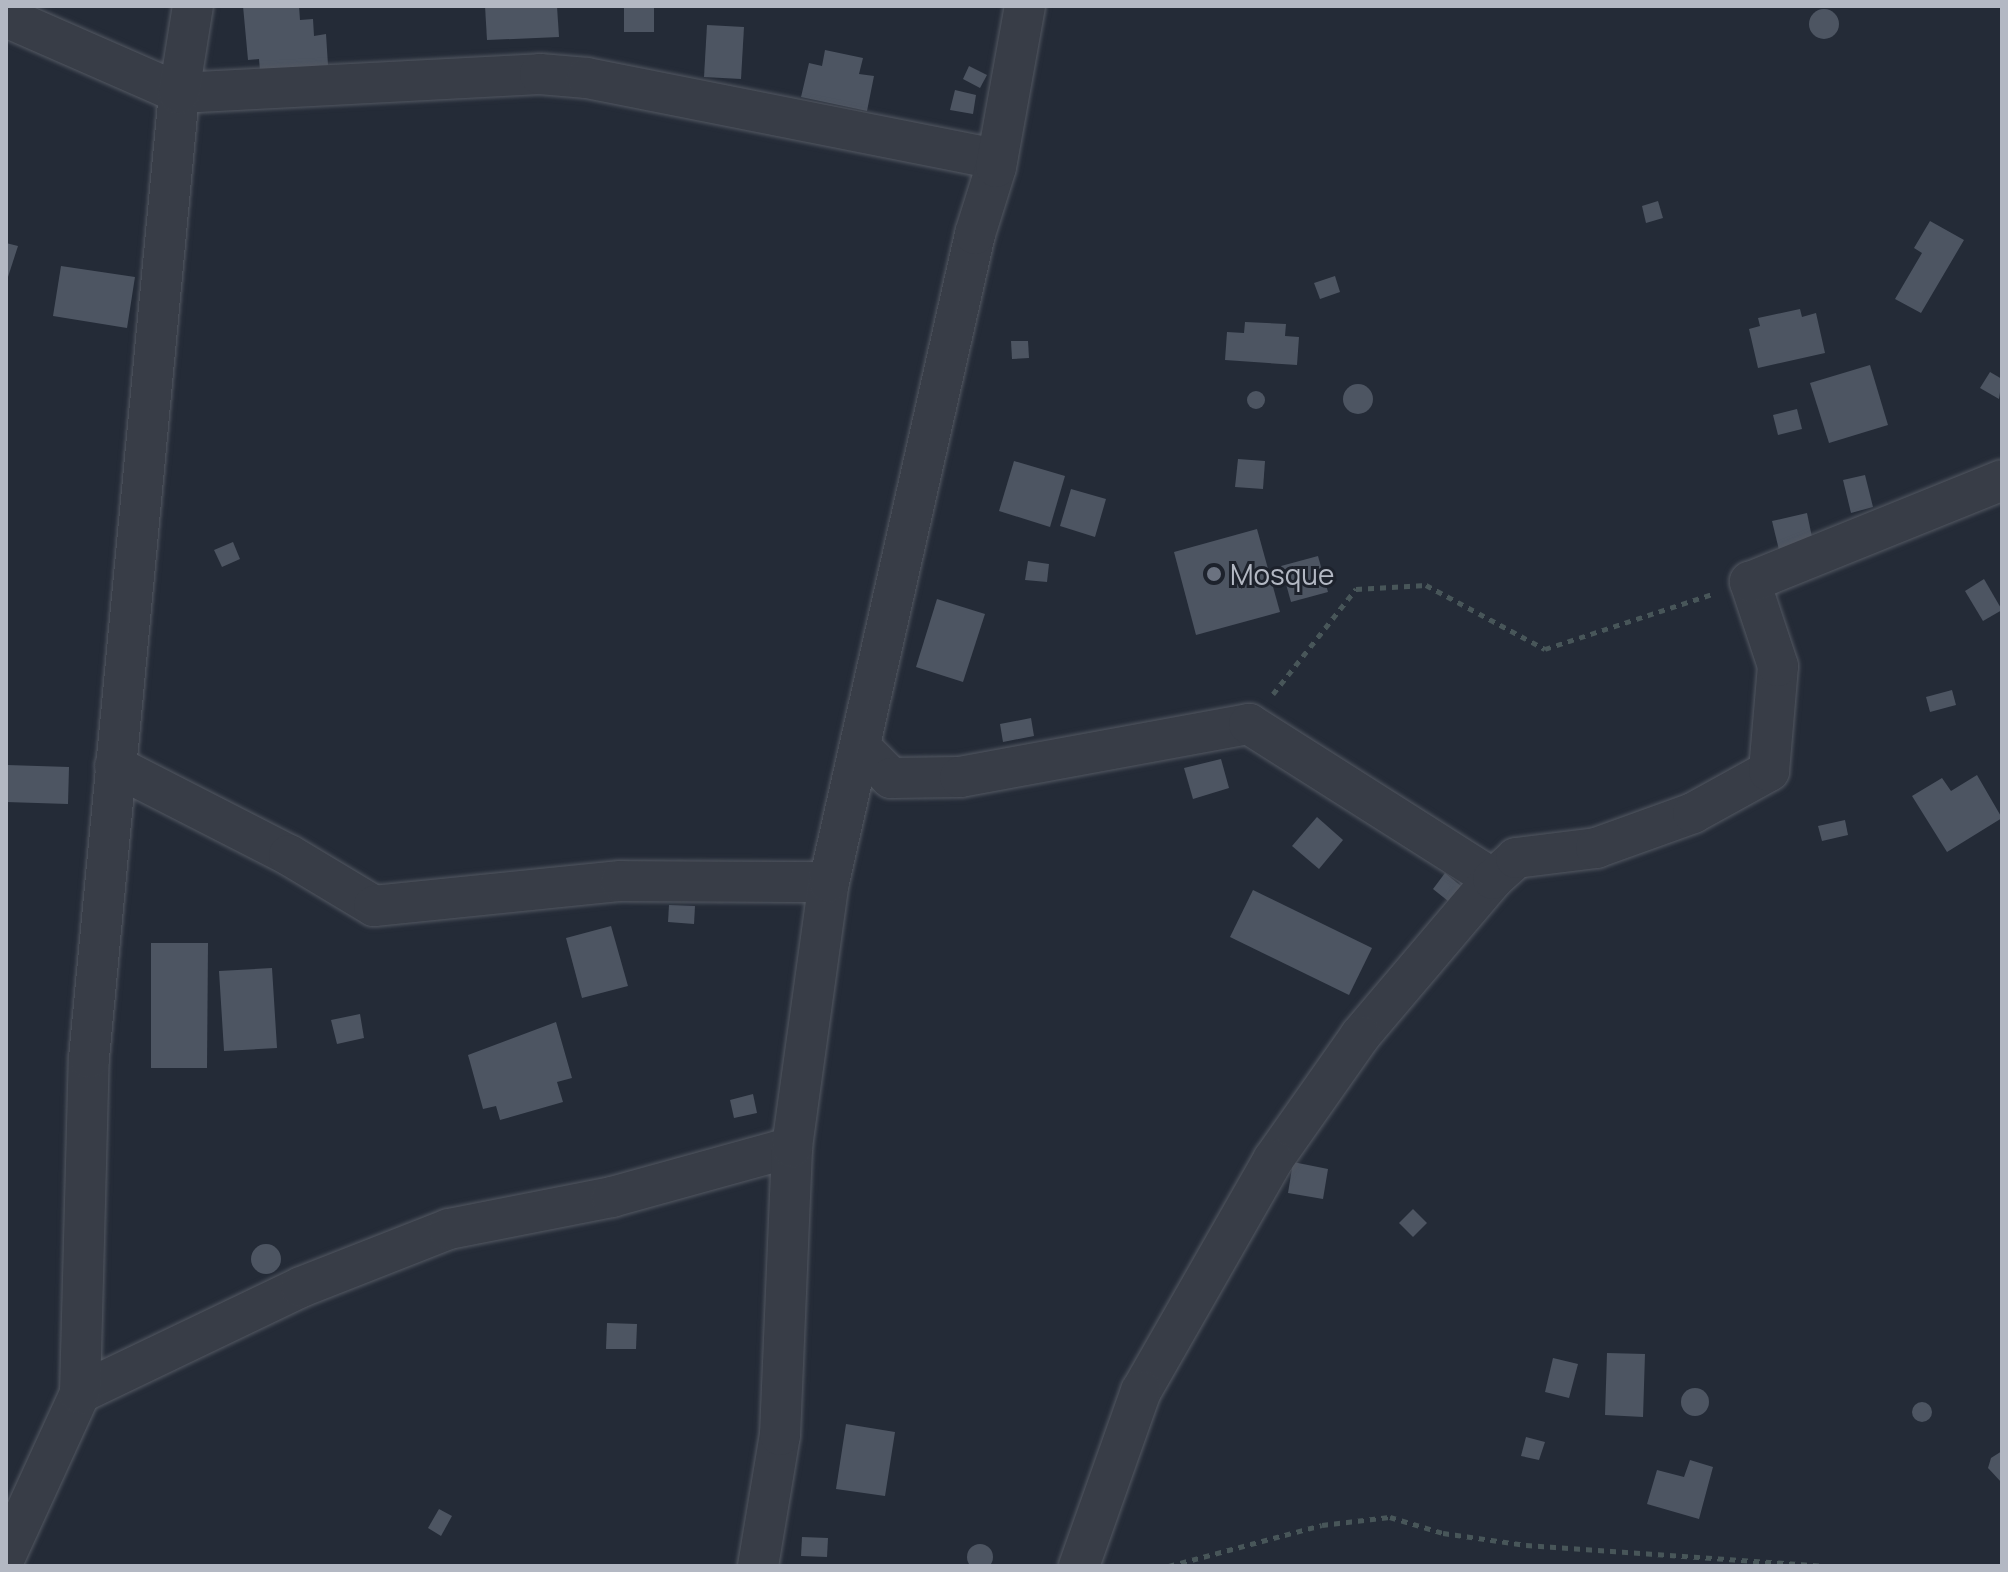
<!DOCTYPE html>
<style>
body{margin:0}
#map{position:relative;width:2008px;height:1572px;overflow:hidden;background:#242b37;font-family:Manrope,sans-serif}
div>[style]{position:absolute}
.building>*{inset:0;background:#4d5562}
.round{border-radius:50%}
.path>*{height:5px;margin-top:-2.5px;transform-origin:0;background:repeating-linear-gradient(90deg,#485659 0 6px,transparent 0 12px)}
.roads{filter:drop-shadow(0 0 2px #535862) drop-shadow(0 0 2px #535862)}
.minor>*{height:40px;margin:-20px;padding:0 20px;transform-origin:20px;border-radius:20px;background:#383d47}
.dots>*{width:22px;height:22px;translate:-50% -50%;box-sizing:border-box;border:4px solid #1d222c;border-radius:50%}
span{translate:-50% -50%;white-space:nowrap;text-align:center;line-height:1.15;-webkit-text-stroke:6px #1d222c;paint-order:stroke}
.poi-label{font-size:28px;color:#b3b8c3}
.left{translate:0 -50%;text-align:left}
.frame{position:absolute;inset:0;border:8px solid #b3b8c3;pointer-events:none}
</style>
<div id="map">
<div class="building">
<i style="clip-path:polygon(243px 6px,299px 6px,300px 20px,313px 19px,314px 36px,326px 34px,328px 65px,260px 71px,259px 59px,248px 60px)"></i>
<i style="clip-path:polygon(485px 6px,557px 6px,559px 37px,487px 40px)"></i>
<i style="clip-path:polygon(624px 6px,654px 6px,654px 32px,624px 32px)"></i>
<i class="round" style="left:1809px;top:9px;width:30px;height:30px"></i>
<i style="clip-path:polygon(707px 25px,744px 27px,741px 79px,704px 77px)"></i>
<i style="clip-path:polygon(825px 50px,863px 58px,859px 74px,874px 76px,867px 111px,801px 97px,809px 63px,822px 66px)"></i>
<i style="clip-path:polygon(969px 66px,987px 75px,980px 88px,963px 79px)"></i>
<i style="clip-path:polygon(955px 90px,976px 95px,973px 114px,950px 110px)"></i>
<i style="clip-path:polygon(1658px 201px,1663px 218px,1646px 223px,1642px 206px)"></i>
<i style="clip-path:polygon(1930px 221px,1964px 240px,1921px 313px,1895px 299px,1922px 253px,1914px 248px)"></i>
<i style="clip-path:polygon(6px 243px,18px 246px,7px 280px,6px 280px)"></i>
<i style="clip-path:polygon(61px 266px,135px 277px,127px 328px,53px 316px)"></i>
<i style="clip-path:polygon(1335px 276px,1340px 292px,1320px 299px,1314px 283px)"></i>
<i style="clip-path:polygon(1800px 309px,1802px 317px,1816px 313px,1825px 353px,1758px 368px,1749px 329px,1760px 326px,1758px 318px)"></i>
<i style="clip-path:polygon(1245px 322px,1286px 324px,1285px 336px,1299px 337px,1297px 365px,1225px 360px,1227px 332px,1244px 333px)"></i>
<i style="clip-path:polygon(1011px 341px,1028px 341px,1029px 358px,1012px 359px)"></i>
<i style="clip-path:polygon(1870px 365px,1888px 425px,1829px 443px,1810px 383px)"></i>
<i style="clip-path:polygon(1990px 372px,2002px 379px,1999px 399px,1980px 388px)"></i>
<i class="round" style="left:1343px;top:384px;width:30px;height:30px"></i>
<i class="round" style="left:1247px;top:391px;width:18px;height:18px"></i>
<i style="clip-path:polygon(1797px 409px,1802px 429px,1778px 435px,1773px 415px)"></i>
<i style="clip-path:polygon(1238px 459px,1265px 461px,1263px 489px,1235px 487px)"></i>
<i style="clip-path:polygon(1014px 461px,1065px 476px,1050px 527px,999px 511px)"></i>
<i style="clip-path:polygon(1865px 475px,1873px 507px,1851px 513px,1843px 480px)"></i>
<i style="clip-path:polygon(1071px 489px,1106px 499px,1095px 537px,1060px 526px)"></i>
<i style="clip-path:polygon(1807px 513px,1813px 542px,1779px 550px,1772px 521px)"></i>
<i style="clip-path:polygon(1257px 529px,1280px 612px,1196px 635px,1174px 552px)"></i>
<i style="clip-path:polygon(233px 542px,240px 559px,222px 567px,214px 550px)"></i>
<i style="clip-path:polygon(1318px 556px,1328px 592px,1291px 602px,1281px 566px)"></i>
<i style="clip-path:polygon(1028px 561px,1049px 564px,1047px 582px,1025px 580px)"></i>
<i style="clip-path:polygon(1984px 579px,2002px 610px,1983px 621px,1965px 591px)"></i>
<i style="clip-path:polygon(937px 599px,985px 614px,963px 682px,916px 667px)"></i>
<i style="clip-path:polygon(1952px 690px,1956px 705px,1930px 712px,1926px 697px)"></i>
<i style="clip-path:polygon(1031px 718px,1034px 736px,1003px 742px,1000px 724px)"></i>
<i style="clip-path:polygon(1221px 759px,1229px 788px,1193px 799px,1184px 768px)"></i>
<i style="clip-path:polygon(7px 765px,69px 767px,68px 804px,6px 802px)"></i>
<i style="clip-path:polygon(1977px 775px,2002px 818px,1947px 852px,1912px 796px,1942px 778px,1951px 791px)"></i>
<i style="clip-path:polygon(1317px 817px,1343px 840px,1319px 869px,1292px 846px)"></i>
<i style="clip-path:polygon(1845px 820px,1848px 835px,1822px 841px,1818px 826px)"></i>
<i style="clip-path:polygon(1445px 873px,1461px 886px,1448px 901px,1433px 889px)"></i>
<i style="clip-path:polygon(1253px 890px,1372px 948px,1349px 995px,1230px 937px)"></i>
<i style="clip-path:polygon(669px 905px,695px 906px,694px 924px,668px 922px)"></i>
<i style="clip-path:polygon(611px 926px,628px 986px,582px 998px,566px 938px)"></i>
<i style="clip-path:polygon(151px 943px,208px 943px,207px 1068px,151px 1068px)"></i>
<i style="clip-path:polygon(272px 968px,277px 1048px,224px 1051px,219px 971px)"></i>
<i style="clip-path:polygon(360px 1014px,364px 1038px,337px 1044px,331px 1020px)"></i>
<i style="clip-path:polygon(556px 1022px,572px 1078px,557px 1082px,563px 1102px,500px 1120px,496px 1106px,483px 1109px,468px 1055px)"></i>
<i style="clip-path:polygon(753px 1094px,757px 1113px,734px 1118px,730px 1100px)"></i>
<i style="clip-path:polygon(1293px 1162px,1328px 1169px,1323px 1199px,1288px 1193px)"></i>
<i style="clip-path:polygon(1413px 1209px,1427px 1223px,1413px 1237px,1399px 1223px)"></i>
<i class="round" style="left:251px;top:1244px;width:30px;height:30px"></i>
<i style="clip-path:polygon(607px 1323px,637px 1324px,636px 1349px,606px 1349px)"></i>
<i style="clip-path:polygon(1607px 1353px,1645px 1354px,1643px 1417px,1605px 1415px)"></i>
<i style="clip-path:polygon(1553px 1358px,1578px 1364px,1569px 1398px,1545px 1392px)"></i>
<i class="round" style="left:1681px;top:1388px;width:28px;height:28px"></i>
<i class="round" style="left:1912px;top:1402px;width:20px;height:20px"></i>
<i style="clip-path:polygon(846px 1424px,895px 1432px,885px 1496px,836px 1489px)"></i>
<i style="clip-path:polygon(1526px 1437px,1545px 1442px,1539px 1460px,1521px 1456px)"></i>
<i style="clip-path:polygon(2002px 1451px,2002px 1483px,1988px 1468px,1991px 1458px)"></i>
<i style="clip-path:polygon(1690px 1460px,1713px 1467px,1699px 1519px,1647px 1504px,1657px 1470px,1684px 1477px)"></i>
<i style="clip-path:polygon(439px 1509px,452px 1516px,441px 1536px,428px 1528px)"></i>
<i style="clip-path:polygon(802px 1537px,828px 1538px,827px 1557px,801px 1556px)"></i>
<i class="round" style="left:967px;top:1544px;width:26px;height:26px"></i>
</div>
<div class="path">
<i style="left:1273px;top:694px;width:134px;rotate:-51.7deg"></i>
<i style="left:1356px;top:589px;width:70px;rotate:-3.3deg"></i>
<i style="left:1426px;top:585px;width:135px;rotate:28.3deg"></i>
<i style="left:1545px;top:649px;width:179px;rotate:-18.2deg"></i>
<i style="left:1169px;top:1566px;width:158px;rotate:-15deg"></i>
<i style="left:1322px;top:1525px;width:68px;rotate:-6.7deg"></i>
<i style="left:1390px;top:1517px;width:55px;rotate:16.8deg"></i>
<i style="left:1443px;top:1533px;width:84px;rotate:8.2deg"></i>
<i style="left:1526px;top:1545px;width:303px;rotate:4deg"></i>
</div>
<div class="roads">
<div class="minor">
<i style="left:6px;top:17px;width:189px;rotate:23.7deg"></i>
<i style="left:179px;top:93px;width:361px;rotate:-3deg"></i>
<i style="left:540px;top:74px;width:47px;rotate:4.9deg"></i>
<i style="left:587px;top:78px;width:418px;rotate:11.2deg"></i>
<i style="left:860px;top:747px;width:44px;rotate:45deg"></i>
<i style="left:891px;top:778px;width:69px;rotate:-0.8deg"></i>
<i style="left:960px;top:777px;width:294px;rotate:-10.4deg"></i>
<i style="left:1249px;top:724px;width:289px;rotate:32.4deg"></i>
<i style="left:1493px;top:879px;width:206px;rotate:130.3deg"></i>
<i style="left:1360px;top:1036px;width:151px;rotate:125.1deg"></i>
<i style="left:1273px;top:1160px;width:266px;rotate:119.7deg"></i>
<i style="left:1141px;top:1391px;width:186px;rotate:109.5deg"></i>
<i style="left:115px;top:766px;width:195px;rotate:27.1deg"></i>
<i style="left:289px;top:855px;width:99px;rotate:31deg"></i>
<i style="left:374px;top:906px;width:248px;rotate:-5.8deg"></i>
<i style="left:621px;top:881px;width:208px;rotate:0.3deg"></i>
<i style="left:1493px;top:879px;width:31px;rotate:-42deg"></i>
<i style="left:1516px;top:858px;width:81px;rotate:-7.1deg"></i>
<i style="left:1596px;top:848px;width:103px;rotate:-19.8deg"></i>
<i style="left:1693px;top:813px;width:87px;rotate:-28.9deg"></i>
<i style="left:1769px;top:771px;width:105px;rotate:-85.1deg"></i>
<i style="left:1778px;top:666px;width:89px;rotate:-108.4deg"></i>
<i style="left:1750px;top:582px;width:272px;rotate:-22deg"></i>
<i style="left:80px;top:1393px;width:245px;rotate:-25.6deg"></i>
<i style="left:301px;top:1287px;width:159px;rotate:-21.4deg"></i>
<i style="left:449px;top:1229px;width:166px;rotate:-11.1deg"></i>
<i style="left:612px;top:1197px;width:187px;rotate:-15.5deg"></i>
<i style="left:6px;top:1555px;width:178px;rotate:-65.4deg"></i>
<i style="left:80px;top:1393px;width:335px;rotate:-88.5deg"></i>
<i style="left:89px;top:1058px;width:969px;rotate:-84.67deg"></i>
<i style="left:179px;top:93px;width:88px;rotate:-80.9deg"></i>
<i style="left:758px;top:1566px;width:133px;rotate:-80.5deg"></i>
<i style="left:780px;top:1435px;width:288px;rotate:-87.6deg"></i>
<i style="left:792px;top:1147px;width:268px;rotate:-82.1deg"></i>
<i style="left:829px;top:882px;width:664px;rotate:-77.3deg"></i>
<i style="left:975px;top:234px;width:70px;rotate:-72.6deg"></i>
<i style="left:996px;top:167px;width:164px;rotate:-79.8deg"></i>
</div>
</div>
<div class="dots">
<i style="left:1214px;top:574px;background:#6b7280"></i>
</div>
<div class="poi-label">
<span class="left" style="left:1230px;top:574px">Mosque</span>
</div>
<div class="frame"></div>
</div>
